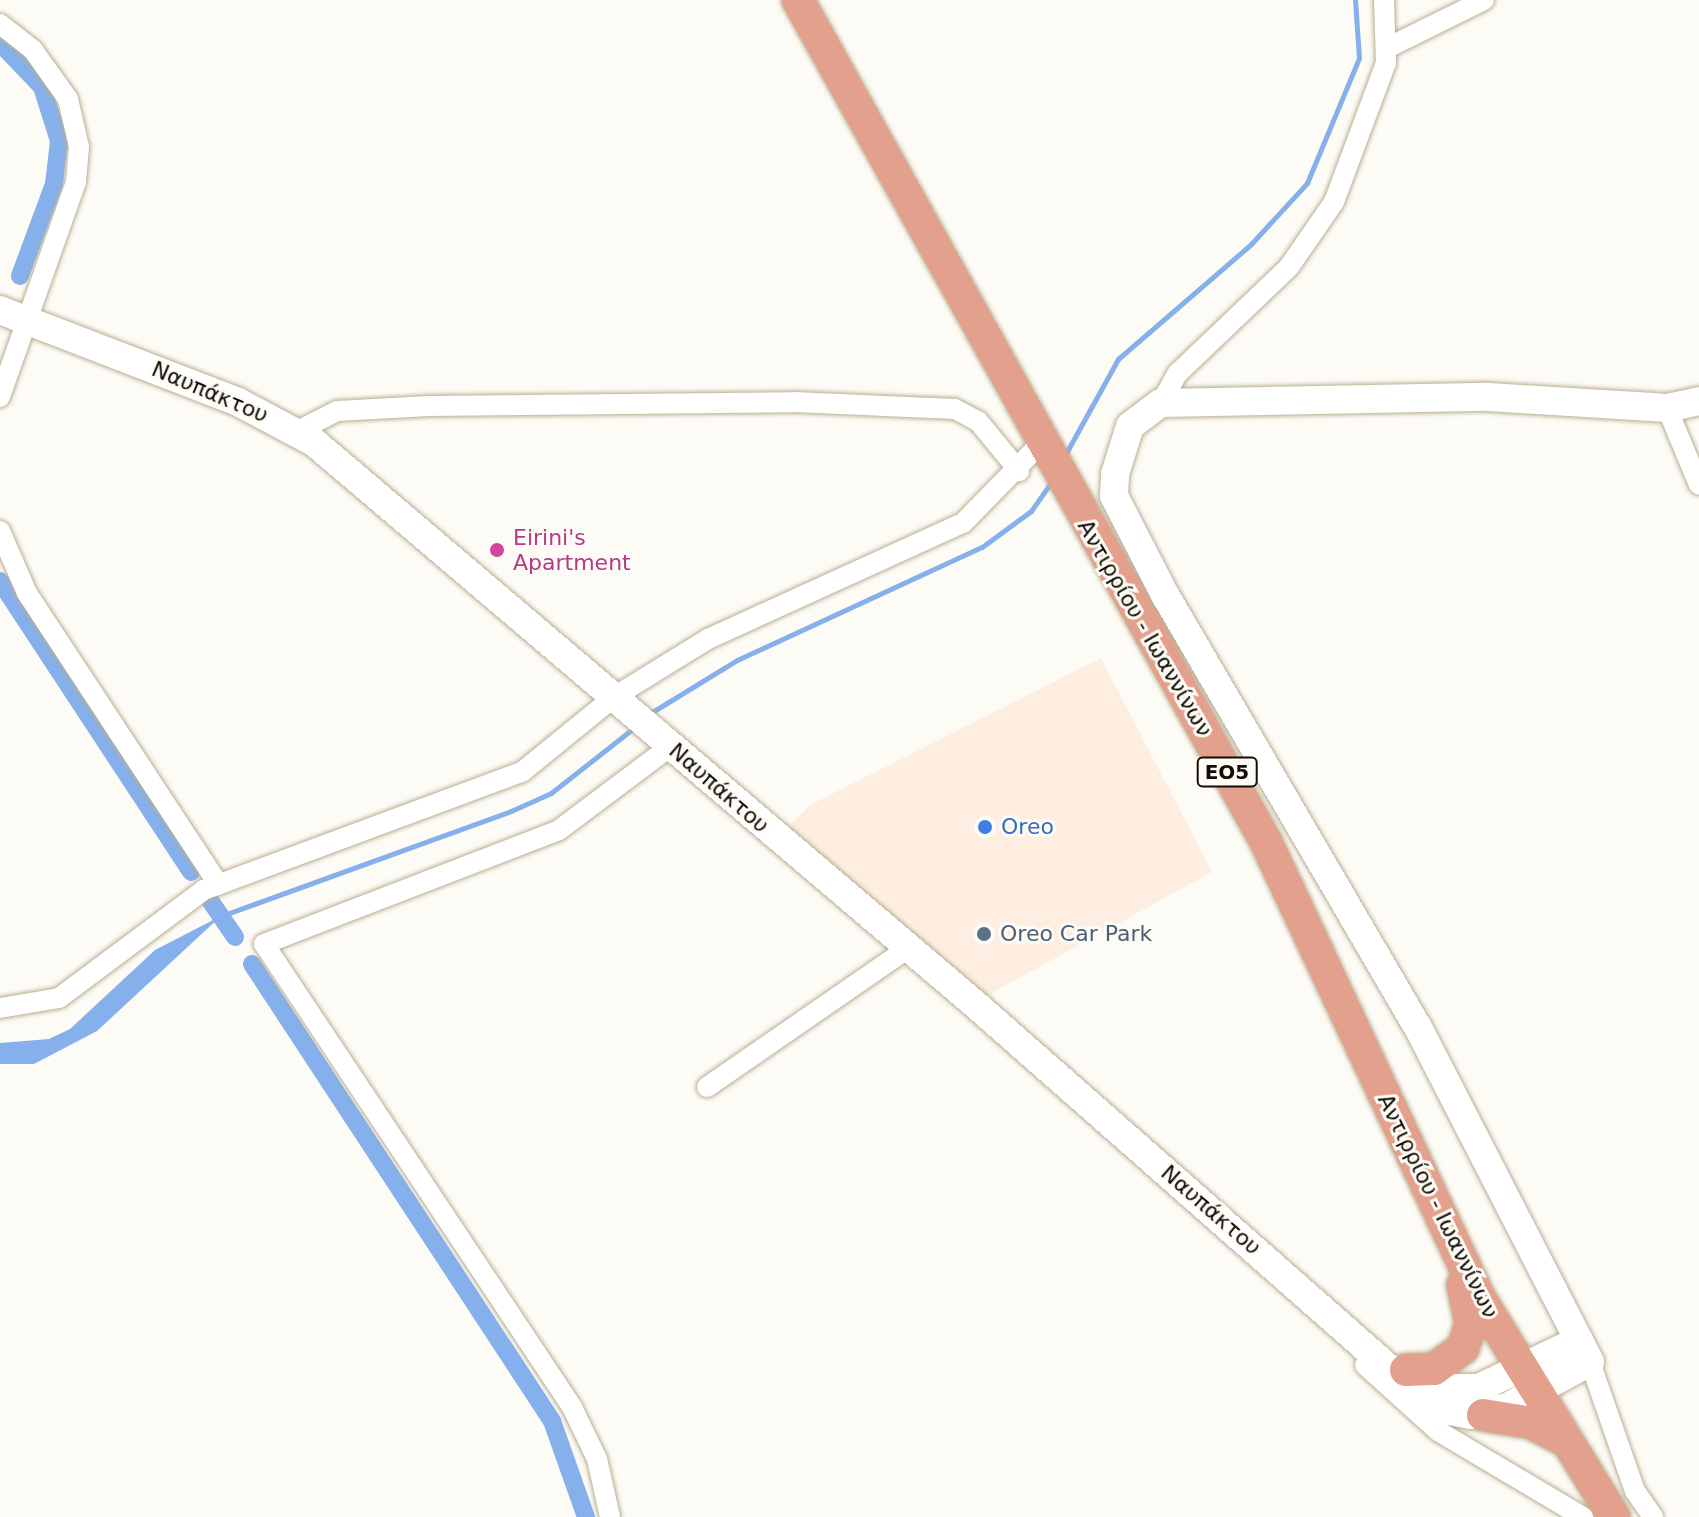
<!DOCTYPE html>
<meta charset="utf-8">
<style>
body{margin:0}
#map{position:relative;width:1699px;height:1517px;overflow:hidden;background:#fdfbf5;font-family:"DejaVu Sans",sans-serif}
div>[style]{position:absolute}
.commercial>*{inset:0;background:#fdeee1}
.water>*{inset:0;background:#85b0eb}
.stream>*{height:5px;margin:-2.5px;padding:0 2.5px;transform-origin:2.5px;border-radius:2.5px;background:#85b0eb}
.canal>*{height:18px;margin:-9px;padding:0 9px;transform-origin:9px;border-radius:9px;background:#85b0eb}
.roads{filter:drop-shadow(0 0 2px #b8ae93) drop-shadow(0 0 2px #b8ae93)}
.street>*{height:20px;margin:-10px;padding:0 10px;transform-origin:10px;border-radius:10px;background:#fff}
.secondary>*{height:28px;margin:-14px;padding:0 14px;transform-origin:14px;border-radius:14px;background:#fff}
.primary>*{height:32px;margin:-16px;padding:0 16px;transform-origin:16px;border-radius:16px;background:#e3a18d}
.dots>*{width:22px;height:22px;translate:-50% -50%;box-sizing:border-box;border:4px solid #fdfbf5;border-radius:50%}
span{translate:-50% -50%;white-space:nowrap;text-align:center;line-height:1.15;-webkit-text-stroke:6px #fdfbf5;paint-order:stroke}
.shield-label span{padding:2px 6px;background:#fdfbf5;border:2px solid;border-radius:6px;-webkit-text-stroke-width:0}
.shield-label{font-size:20px;color:#110d05;font-weight:700}
.street-label{font-size:22px;color:#110d05}
.hotel-label{font-size:22px;color:#b23c85}
.left{translate:0 -50%;text-align:left}
.shop-label{font-size:22px;color:#366cbe}
.service-label{font-size:22px;color:#4e5e75}
</style>
<div id="map">
<div class="commercial">
<i style="clip-path:polygon(1101px 658px,1212px 872px,983px 998px,787px 828px,810px 805px)"></i>
</div>
<div class="water">
<i style="clip-path:polygon(221px 916px,97px 1031px,34px 1064px,0 1064px,0 1043px,49px 1039px,70px 1029px,155px 950px)"></i>
</div>
<div class="stream">
<i style="left:1065px;top:455px;width:110px;rotate:-61.1deg"></i>
<i style="left:1118px;top:359px;width:176px;rotate:-40.8deg"></i>
<i style="left:1251px;top:244px;width:83px;rotate:-47.4deg"></i>
<i style="left:1307px;top:183px;width:135px;rotate:-67.4deg"></i>
<i style="left:1359px;top:58px;width:58px;rotate:-93.9deg"></i>
<i style="left:649px;top:714px;width:103px;rotate:-31.5deg"></i>
<i style="left:737px;top:660px;width:270px;rotate:-24.8deg"></i>
<i style="left:982px;top:547px;width:61px;rotate:-36.3deg"></i>
<i style="left:1031px;top:511px;width:35px;rotate:-55deg"></i>
<i style="left:221px;top:916px;width:308px;rotate:-19.9deg"></i>
<i style="left:511px;top:811px;width:44px;rotate:-24.2deg"></i>
<i style="left:551px;top:793px;width:108px;rotate:-38.2deg"></i>
</div>
<div class="canal">
<i style="left:0;top:43px;width:61px;rotate:46.3deg"></i>
<i style="left:42px;top:87px;width:57px;rotate:72.5deg"></i>
<i style="left:59px;top:141px;width:43px;rotate:96.6deg"></i>
<i style="left:54px;top:184px;width:98px;rotate:110.3deg"></i>
<i style="left:0;top:581px;width:348px;rotate:56.7deg"></i>
<i style="left:209px;top:899px;width:46px;rotate:55.6deg"></i>
<i style="left:252px;top:964px;width:547px;rotate:56.72deg"></i>
<i style="left:552px;top:1421px;width:102px;rotate:70.5deg"></i>
</div>
<div class="roads">
<div class="street">
<i style="left:0;top:24px;width:42px;rotate:38.2deg"></i>
<i style="left:33px;top:50px;width:60px;rotate:54.5deg"></i>
<i style="left:68px;top:99px;width:49px;rotate:77.1deg"></i>
<i style="left:79px;top:147px;width:35px;rotate:95deg"></i>
<i style="left:76px;top:182px;width:228px;rotate:109.5deg"></i>
<i style="left:1389px;top:47px;width:106px;rotate:-26.3deg"></i>
<i style="left:1161px;top:403px;width:33px;rotate:-61deg"></i>
<i style="left:1177px;top:374px;width:155px;rotate:-43.7deg"></i>
<i style="left:1289px;top:267px;width:79px;rotate:-55.3deg"></i>
<i style="left:1334px;top:202px;width:148px;rotate:-69.5deg"></i>
<i style="left:1386px;top:63px;width:63px;rotate:-91.8deg"></i>
<i style="left:1667px;top:408px;width:83px;rotate:67.4deg"></i>
<i style="left:298px;top:431px;width:44px;rotate:-27.1deg"></i>
<i style="left:337px;top:411px;width:92px;rotate:-3.1deg"></i>
<i style="left:429px;top:406px;width:365px;rotate:-0.6deg"></i>
<i style="left:794px;top:402px;width:161px;rotate:2.5deg"></i>
<i style="left:955px;top:409px;width:26px;rotate:28deg"></i>
<i style="left:978px;top:421px;width:65px;rotate:50.6deg"></i>
<i style="left:0;top:531px;width:68px;rotate:66.5deg"></i>
<i style="left:27px;top:593px;width:349px;rotate:56.7deg"></i>
<i style="left:0;top:1008px;width:60px;rotate:-9.6deg"></i>
<i style="left:59px;top:998px;width:181px;rotate:-36.7deg"></i>
<i style="left:204px;top:890px;width:339px;rotate:-20.4deg"></i>
<i style="left:522px;top:772px;width:119px;rotate:-39.2deg"></i>
<i style="left:614px;top:697px;width:110px;rotate:-31.7deg"></i>
<i style="left:708px;top:639px;width:280px;rotate:-24.5deg"></i>
<i style="left:963px;top:523px;width:112px;rotate:-45.7deg"></i>
<i style="left:707px;top:1087px;width:243px;rotate:-34.6deg"></i>
<i style="left:1590px;top:1362px;width:137px;rotate:70.8deg"></i>
<i style="left:1635px;top:1491px;width:32px;rotate:55deg"></i>
<i style="left:1365px;top:1365px;width:98px;rotate:42.1deg"></i>
<i style="left:1438px;top:1431px;width:169px;rotate:30.7deg"></i>
<i style="left:610px;top:1517px;width:59px;rotate:-102.6deg"></i>
<i style="left:597px;top:1459px;width:58px;rotate:-115.7deg"></i>
<i style="left:572px;top:1407px;width:556px;rotate:-123.63deg"></i>
<i style="left:264px;top:944px;width:316px;rotate:-21.1deg"></i>
<i style="left:559px;top:830px;width:140px;rotate:-36.9deg"></i>
</div>
<div class="secondary">
<i style="left:0;top:310px;width:255px;rotate:21.1deg"></i>
<i style="left:238px;top:402px;width:87px;rotate:28deg"></i>
<i style="left:315px;top:443px;width:868px;rotate:40.37deg"></i>
<i style="left:976px;top:1005px;width:575px;rotate:41.34deg"></i>
<i style="left:1408px;top:1385px;width:45px;rotate:34deg"></i>
<i style="left:1445px;top:1410px;width:25px;rotate:11deg"></i>
<i style="left:1470px;top:1415px;width:38px;rotate:-12deg"></i>
<i style="left:1507px;top:1407px;width:94px;rotate:-28.5deg"></i>
<i style="left:1590px;top:1362px;width:378px;rotate:-117.2deg"></i>
<i style="left:1417px;top:1026px;width:497px;rotate:-120.3deg"></i>
<i style="left:1166px;top:597px;width:114px;rotate:-117.2deg"></i>
<i style="left:1114px;top:496px;width:22px;rotate:-87deg"></i>
<i style="left:1115px;top:474px;width:50px;rotate:-72.6deg"></i>
<i style="left:1130px;top:426px;width:39px;rotate:-37deg"></i>
<i style="left:1161px;top:403px;width:327px;rotate:-1.1deg"></i>
<i style="left:1488px;top:397px;width:179px;rotate:3.5deg"></i>
<i style="left:1667px;top:408px;width:33px;rotate:-12deg"></i>
<i style="left:1408px;top:1370px;width:44px;rotate:24.2deg"></i>
<i style="left:1448px;top:1388px;width:31px"></i>
<i style="left:1479px;top:1388px;width:111px;rotate:-25.6deg"></i>
</div>
<div class="primary">
<i style="left:798px;top:0;width:963px;rotate:60.93deg"></i>
<i style="left:1266px;top:842px;width:505px;rotate:64.91deg"></i>
<i style="left:1480px;top:1299px;width:256px;rotate:58.4deg"></i>
<i style="left:1406px;top:1370px;width:28px;rotate:-2deg"></i>
<i style="left:1434px;top:1369px;width:36px;rotate:-36deg"></i>
<i style="left:1463px;top:1348px;width:25px;rotate:-72deg"></i>
<i style="left:1471px;top:1324px;width:40px;rotate:-102deg"></i>
<i style="left:1483px;top:1415px;width:50px;rotate:9.3deg"></i>
<i style="left:1532px;top:1423px;width:34px;rotate:28deg"></i>
</div>
</div>
<div class="dots">
<i style="left:497px;top:550px;background:#d1479c"></i>
<i style="left:985px;top:827px;background:#3f7fe0"></i>
<i style="left:984px;top:934px;background:#5c6f8a"></i>
</div>
<div class="shield-label">
<span style="left:1227px;top:772px">ΕΟ5</span>
</div>
<div class="street-label">
<span style="left:210px;top:392px;rotate:23deg">Ναυπάκτου</span>
<span style="left:1145px;top:628px;rotate:60deg">Αντιρρίου - Ιωαννίνων</span>
<span style="left:719px;top:788px;rotate:41deg">Ναυπάκτου</span>
<span style="left:1438px;top:1206px;rotate:64deg">Αντιρρίου - Ιωαννίνων</span>
<span style="left:1211px;top:1210px;rotate:41deg">Ναυπάκτου</span>
</div>
<div class="hotel-label">
<span class="left" style="left:513px;top:550px">Eirini's<br>Apartment</span>
</div>
<div class="shop-label">
<span class="left" style="left:1001px;top:827px">Oreo</span>
</div>
<div class="service-label">
<span class="left" style="left:1000px;top:934px">Oreo Car Park</span>
</div>
</div>
